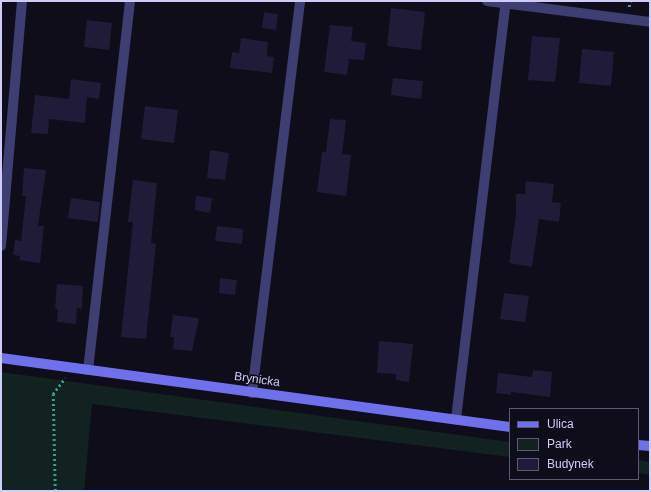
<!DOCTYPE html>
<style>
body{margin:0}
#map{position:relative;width:651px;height:492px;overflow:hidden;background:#0f0d19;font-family:Helvetica,sans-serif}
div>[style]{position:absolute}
.green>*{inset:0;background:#112221}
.building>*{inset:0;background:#201b38}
.path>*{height:2.5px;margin-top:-1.25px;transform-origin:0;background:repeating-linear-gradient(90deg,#3b9d94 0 2px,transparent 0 5px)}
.street>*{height:10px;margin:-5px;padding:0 5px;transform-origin:5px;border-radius:5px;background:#3e3e72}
.secondary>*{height:10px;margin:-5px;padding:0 5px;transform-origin:5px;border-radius:5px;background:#6f70ec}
span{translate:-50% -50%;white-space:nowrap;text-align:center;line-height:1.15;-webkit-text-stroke:3px #0f0d19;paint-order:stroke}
.street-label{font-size:12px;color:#d0ccf8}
.frame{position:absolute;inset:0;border:2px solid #d0ccf8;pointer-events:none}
.legend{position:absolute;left:509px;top:408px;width:130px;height:72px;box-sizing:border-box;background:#0f0d19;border:1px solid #5c5972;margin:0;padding:5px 7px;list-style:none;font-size:12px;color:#d0ccf8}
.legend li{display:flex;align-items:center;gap:8px;height:20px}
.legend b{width:20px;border:1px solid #5c5972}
</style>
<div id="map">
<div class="green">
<i style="clip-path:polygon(1px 372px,510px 442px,510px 457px,92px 404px,84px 491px,1px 491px)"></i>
<i style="clip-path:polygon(638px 460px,650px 462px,650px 475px,638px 473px)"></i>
</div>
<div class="building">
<i style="clip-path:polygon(391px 8px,425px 12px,421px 50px,387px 46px)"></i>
<i style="clip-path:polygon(264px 12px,278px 14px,276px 30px,262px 28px)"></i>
<i style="clip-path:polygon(87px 20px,112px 23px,109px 50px,84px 47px)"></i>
<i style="clip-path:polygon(330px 25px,353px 27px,351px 41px,366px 43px,364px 60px,349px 59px,347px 75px,324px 72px)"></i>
<i style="clip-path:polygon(532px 36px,560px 38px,555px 82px,528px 80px)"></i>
<i style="clip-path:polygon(241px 38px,268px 42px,267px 56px,274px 57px,272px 73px,230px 68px,232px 52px,239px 53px)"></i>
<i style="clip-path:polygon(582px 49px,614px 52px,611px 86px,579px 83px)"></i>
<i style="clip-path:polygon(393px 78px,423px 81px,421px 99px,391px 95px)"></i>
<i style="clip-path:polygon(71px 79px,101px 83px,99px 99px,87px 97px,85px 123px,49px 119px,48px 134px,31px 133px,35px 95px,69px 99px)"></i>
<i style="clip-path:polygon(145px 106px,178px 110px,174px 143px,141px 139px)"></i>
<i style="clip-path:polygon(330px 119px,346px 120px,342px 154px,351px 155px,346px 196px,317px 192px,322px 152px,326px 152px)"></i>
<i style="clip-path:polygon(210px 150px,229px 153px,225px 180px,207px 178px)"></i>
<i style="clip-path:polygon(24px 168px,46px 170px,38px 226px,44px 226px,40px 263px,19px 260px,20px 256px,13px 255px,15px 240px,21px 241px,26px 196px,22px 196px)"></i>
<i style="clip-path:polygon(133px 180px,157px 183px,151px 243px,156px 244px,146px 339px,121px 337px,133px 222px,128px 222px)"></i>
<i style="clip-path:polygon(526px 181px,554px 184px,552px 202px,561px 203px,559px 222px,539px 219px,532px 267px,509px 263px,516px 216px,516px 194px,525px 194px)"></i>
<i style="clip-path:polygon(196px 196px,212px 198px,210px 213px,195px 210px)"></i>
<i style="clip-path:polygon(71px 198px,100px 202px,98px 222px,68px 218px)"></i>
<i style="clip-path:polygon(217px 226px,243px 229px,242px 244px,215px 241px)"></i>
<i style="clip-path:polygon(220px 278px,237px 280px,235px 295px,219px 293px)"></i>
<i style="clip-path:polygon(57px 284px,83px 286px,82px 309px,77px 308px,76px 324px,57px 322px,58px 309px,55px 309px)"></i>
<i style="clip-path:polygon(504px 293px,529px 296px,525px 322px,500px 319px)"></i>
<i style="clip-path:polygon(173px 315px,199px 318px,192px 351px,173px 349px,174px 337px,170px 337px)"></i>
<i style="clip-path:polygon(379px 341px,413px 344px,409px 382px,396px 380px,396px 374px,377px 373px)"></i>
<i style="clip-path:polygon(533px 370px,552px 372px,550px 397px,511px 392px,511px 395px,496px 393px,498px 373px,532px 377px)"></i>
</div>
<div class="path">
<i style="left:629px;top:7px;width:6px;rotate:-81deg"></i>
<i style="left:55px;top:491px;width:97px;rotate:-91.2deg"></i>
<i style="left:53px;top:394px;width:20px;rotate:-53deg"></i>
</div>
<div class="street">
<i style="left:487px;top:1px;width:164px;rotate:7.3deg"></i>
<i style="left:1px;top:246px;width:246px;rotate:-85.1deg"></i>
<i style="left:88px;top:370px;width:371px;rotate:-83.5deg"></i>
<i style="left:252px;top:393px;width:395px;rotate:-83deg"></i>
<i style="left:456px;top:419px;width:421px;rotate:-83.2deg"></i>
</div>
<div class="secondary">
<i style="left:1px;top:358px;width:514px;rotate:7.72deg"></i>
<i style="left:638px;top:445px;width:12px;rotate:5deg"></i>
</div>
<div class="street-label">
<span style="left:257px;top:380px;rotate:8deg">Brynicka</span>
</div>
<div class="frame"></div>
<ul class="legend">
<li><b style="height:5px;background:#6f70ec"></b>Ulica</li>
<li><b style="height:11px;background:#112221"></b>Park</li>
<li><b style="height:11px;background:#201b38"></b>Budynek</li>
</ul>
</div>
